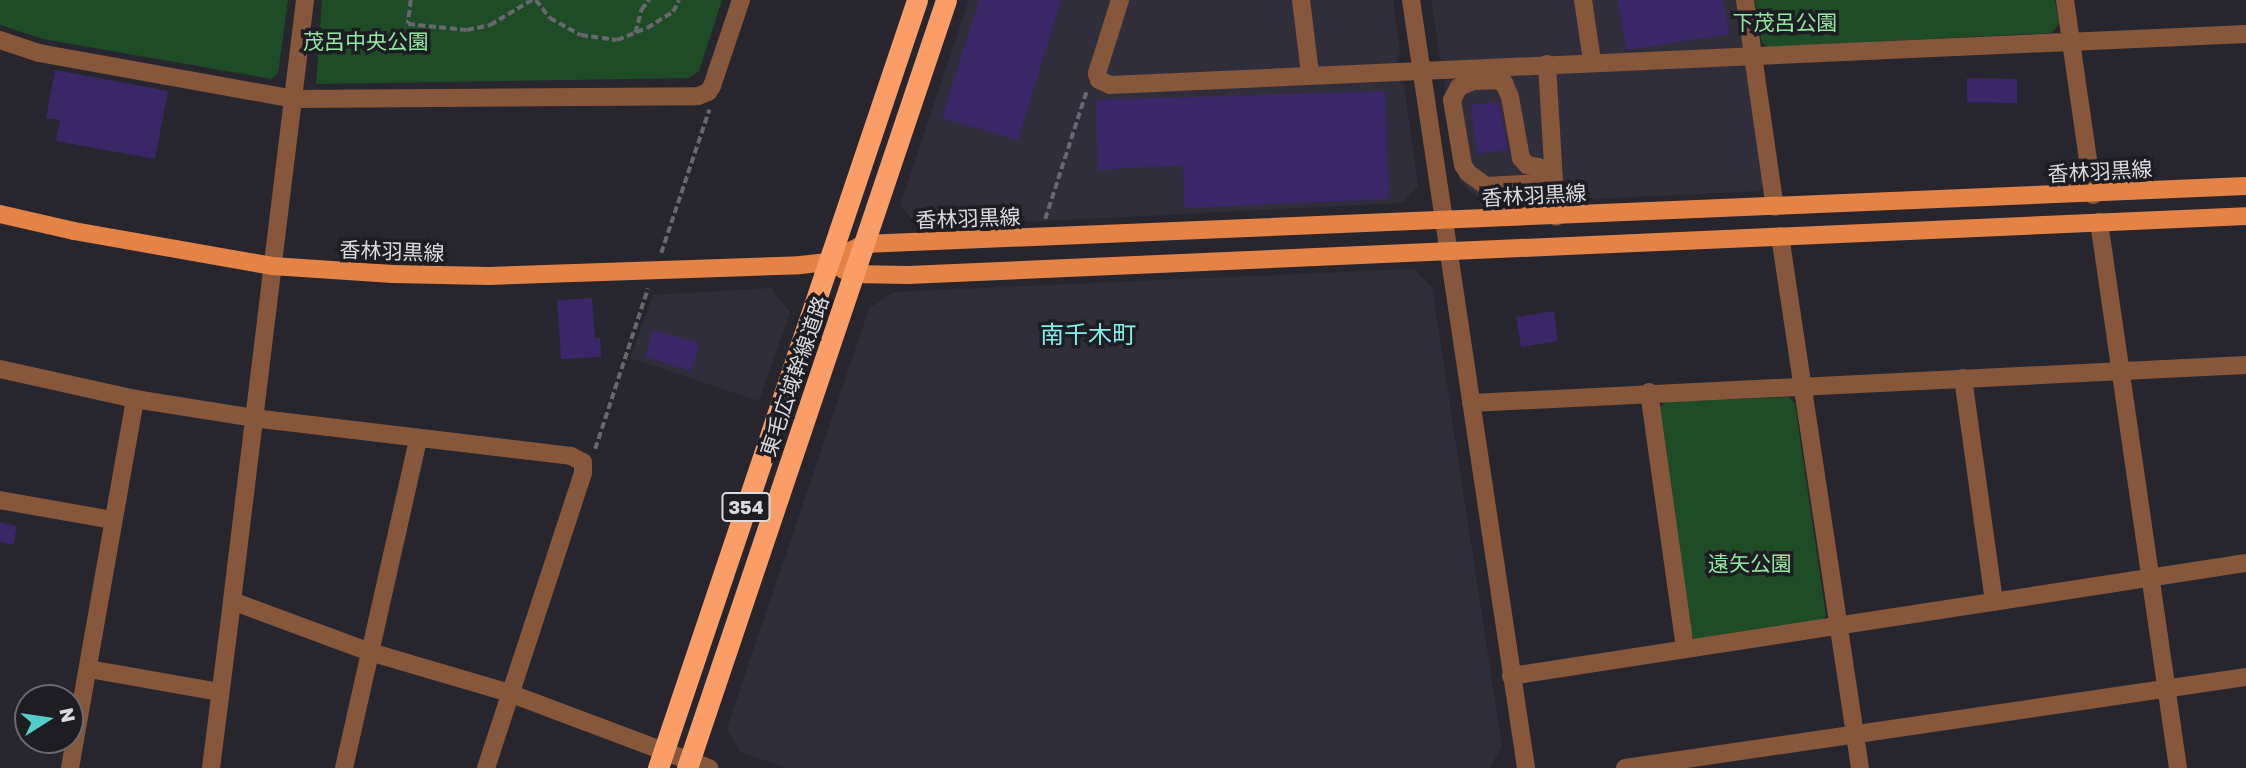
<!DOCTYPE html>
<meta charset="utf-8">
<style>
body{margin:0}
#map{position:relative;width:2246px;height:768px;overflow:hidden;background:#27262e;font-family:"Golos Text","Noto Sans JP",sans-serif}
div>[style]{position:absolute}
.built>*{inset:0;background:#312e3b}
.green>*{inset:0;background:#1e4c26}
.building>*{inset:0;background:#3b2767}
.path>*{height:3.5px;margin-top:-1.75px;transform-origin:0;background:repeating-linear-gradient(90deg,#68676e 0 7px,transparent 0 10.5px)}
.minor>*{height:18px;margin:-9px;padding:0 9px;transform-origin:9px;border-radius:9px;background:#86573b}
.major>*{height:18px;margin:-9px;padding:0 9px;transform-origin:9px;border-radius:9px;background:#e58347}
.highway>*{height:21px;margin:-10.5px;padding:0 10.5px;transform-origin:10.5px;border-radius:10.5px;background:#fb9d66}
span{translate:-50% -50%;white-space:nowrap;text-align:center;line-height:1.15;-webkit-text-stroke:7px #1e1d24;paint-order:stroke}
.shield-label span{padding:2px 5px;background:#1e1d24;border:2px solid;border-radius:5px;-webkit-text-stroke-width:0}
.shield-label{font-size:19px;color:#dbdadf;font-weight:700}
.park-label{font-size:21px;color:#91ea9c}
.street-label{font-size:21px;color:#dbdadf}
.quarter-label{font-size:24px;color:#83efea}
.north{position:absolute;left:14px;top:684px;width:70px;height:70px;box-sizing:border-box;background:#1e1d24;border:2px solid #6a696f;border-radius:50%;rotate:78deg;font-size:19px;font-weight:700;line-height:28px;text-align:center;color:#dbdadf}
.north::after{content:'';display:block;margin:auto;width:24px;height:32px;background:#53cdc9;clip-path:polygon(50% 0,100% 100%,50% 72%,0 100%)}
</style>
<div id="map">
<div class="built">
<i style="clip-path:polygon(969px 0,1393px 0,1400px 52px,1397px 62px,1399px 78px,1404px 84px,1418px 186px,1402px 203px,919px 227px,900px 205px)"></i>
<i style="clip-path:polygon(1431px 0,1738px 0,1766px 182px,1759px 191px,1487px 204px,1460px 182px)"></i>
<i style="clip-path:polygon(1414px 269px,1432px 287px,1502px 747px,1489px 768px,787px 768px,740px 752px,727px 728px,869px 309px,893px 292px)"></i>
<i style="clip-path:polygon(771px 288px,790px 312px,759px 401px,630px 358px,653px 295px)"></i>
</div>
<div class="green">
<i style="clip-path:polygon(0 0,288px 0,278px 73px,271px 79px,43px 39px,0 25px)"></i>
<i style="clip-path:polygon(322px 0,722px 0,699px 71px,689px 78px,316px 84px)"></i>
<i style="clip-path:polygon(1755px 0,2055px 0,2059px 24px,2051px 33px,1768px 47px,1762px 43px)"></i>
<i style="clip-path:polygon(1789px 397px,1795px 404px,1826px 616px,1820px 622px,1696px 641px,1691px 634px,1660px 407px,1665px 402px)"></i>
</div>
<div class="building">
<i style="clip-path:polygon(979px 0,1061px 0,1018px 140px,942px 118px)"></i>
<i style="clip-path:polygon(1618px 0,1723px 0,1729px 34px,1626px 50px)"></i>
<i style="clip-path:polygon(55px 70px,168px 91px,155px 159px,56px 141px,60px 120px,46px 118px)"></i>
<i style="clip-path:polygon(1967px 78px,2017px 79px,2017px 103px,1967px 102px)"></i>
<i style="clip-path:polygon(1385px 91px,1389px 199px,1184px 208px,1183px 165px,1098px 170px,1095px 100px)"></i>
<i style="clip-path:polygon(1499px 102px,1508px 150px,1477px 154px,1471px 105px)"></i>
<i style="clip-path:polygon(592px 298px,595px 338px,600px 338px,601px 357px,561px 359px,557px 300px)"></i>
<i style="clip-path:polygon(1554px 311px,1558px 341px,1521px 347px,1516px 317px)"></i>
<i style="clip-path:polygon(653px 330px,699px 343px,691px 371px,645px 357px)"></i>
<i style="clip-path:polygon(0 522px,17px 526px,13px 545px,0 542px)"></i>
</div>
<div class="path">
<i style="left:411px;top:0;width:24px;rotate:97deg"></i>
<i style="left:408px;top:24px;width:59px;rotate:5.8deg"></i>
<i style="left:467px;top:30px;width:24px;rotate:-12deg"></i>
<i style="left:490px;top:25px;width:49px;rotate:-30.8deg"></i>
<i style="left:536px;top:0;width:23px;rotate:52deg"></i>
<i style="left:550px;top:18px;width:35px;rotate:29deg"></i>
<i style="left:581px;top:35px;width:36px;rotate:8deg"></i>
<i style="left:617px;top:40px;width:32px;rotate:-22deg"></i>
<i style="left:647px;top:28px;width:31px;rotate:-32deg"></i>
<i style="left:673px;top:12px;width:13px;rotate:-63deg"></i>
<i style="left:635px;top:33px;width:24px;rotate:-75deg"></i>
<i style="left:641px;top:10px;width:13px;rotate:-51deg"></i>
<i style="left:1045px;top:219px;width:136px;rotate:-72deg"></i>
<i style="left:661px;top:253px;width:151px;rotate:-71.4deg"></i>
<i style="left:595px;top:449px;width:169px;rotate:-71.8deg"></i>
</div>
<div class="minor">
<i style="left:305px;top:0;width:605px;rotate:96.93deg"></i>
<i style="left:232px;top:601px;width:147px;rotate:20.3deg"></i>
<i style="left:370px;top:652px;width:145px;rotate:16.4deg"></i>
<i style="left:509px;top:693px;width:214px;rotate:20.6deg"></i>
<i style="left:1120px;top:0;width:77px;rotate:107.5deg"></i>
<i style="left:1097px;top:73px;width:7px;rotate:74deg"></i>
<i style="left:1099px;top:80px;width:12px;rotate:24deg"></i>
<i style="left:1110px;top:85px;width:1137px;rotate:-2.57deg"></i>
<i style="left:1301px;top:0;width:74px;rotate:83deg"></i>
<i style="left:1411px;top:0;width:777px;rotate:81.48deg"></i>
<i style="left:1583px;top:0;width:62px;rotate:81.6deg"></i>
<i style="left:1745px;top:0;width:209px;rotate:81.8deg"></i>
<i style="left:2065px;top:0;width:197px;rotate:81.8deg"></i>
<i style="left:0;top:40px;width:41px;rotate:18.4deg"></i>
<i style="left:39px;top:53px;width:259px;rotate:10.2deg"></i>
<i style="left:294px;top:99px;width:404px;rotate:-0.4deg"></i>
<i style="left:698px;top:96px;width:11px;rotate:-22deg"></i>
<i style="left:708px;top:92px;width:7px;rotate:-56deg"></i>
<i style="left:712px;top:86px;width:91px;rotate:-71.4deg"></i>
<i style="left:1547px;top:64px;width:153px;rotate:86.6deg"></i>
<i style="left:1545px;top:173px;width:12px;rotate:121deg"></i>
<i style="left:1539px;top:183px;width:53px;rotate:176.8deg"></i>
<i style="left:1486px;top:186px;width:22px;rotate:-144deg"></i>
<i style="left:1468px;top:173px;width:9px;rotate:-122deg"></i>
<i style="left:1463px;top:165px;width:66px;rotate:-99.6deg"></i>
<i style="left:1452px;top:100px;width:15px;rotate:-62deg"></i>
<i style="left:1459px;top:87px;width:15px;rotate:-23deg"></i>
<i style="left:1473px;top:81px;width:23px;rotate:-2deg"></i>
<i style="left:1496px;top:80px;width:9px;rotate:21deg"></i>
<i style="left:1504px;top:83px;width:15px;rotate:67deg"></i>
<i style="left:1510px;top:97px;width:62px;rotate:79.8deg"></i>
<i style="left:1521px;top:158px;width:9px;rotate:49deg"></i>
<i style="left:1527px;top:165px;width:11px;rotate:10deg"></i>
<i style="left:1538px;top:167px;width:9px;rotate:41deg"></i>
<i style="left:1545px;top:173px;width:8px"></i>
<i style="left:2099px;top:222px;width:552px;rotate:81.77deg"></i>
<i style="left:1780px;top:236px;width:538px;rotate:81.45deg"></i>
<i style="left:0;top:369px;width:138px;rotate:12.5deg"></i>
<i style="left:135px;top:399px;width:120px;rotate:9.1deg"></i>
<i style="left:253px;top:418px;width:320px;rotate:6.8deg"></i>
<i style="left:571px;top:456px;width:13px;rotate:27deg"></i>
<i style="left:583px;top:462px;width:11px;rotate:90deg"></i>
<i style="left:583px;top:473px;width:311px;rotate:108.2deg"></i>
<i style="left:1963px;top:378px;width:226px;rotate:82.1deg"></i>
<i style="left:1649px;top:392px;width:259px;rotate:82deg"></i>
<i style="left:1471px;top:403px;width:776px;rotate:-2.81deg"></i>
<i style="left:0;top:500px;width:114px;rotate:10.1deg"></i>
<i style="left:89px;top:669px;width:133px;rotate:10deg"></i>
<i style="left:1511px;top:676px;width:744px;rotate:-8.74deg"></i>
<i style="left:70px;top:768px;width:375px;rotate:-80deg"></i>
<i style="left:211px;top:768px;width:168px;rotate:-82.8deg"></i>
<i style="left:344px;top:768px;width:336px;rotate:-77.3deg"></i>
<i style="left:1625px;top:768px;width:628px;rotate:-8.34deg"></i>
</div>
<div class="major">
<i style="left:0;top:214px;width:76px;rotate:12.9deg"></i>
<i style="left:74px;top:231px;width:201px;rotate:10deg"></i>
<i style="left:272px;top:266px;width:121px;rotate:3.8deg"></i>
<i style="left:393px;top:274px;width:96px;rotate:1.2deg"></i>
<i style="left:489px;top:276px;width:311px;rotate:-2deg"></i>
<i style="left:800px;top:265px;width:28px;rotate:-6deg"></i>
<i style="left:828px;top:262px;width:40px;rotate:-26.6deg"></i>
<i style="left:864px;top:244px;width:1383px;rotate:-2.4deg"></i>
<i style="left:842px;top:269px;width:11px;rotate:27deg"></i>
<i style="left:852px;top:274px;width:56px;rotate:1deg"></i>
<i style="left:908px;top:275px;width:1339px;rotate:-2.52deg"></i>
</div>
<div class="highway">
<i style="left:658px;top:768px;width:810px;rotate:-71.36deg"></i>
<i style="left:687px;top:768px;width:810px;rotate:-71.36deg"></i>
</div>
<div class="shield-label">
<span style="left:746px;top:507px">354</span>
</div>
<div class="park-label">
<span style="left:1785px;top:22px">下茂呂公園</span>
<span style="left:366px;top:41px">茂呂中央公園</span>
<span style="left:1750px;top:563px">遠矢公園</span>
</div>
<div class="street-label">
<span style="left:2100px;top:171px;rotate:-3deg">香林羽黒線</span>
<span style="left:1534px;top:195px;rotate:-3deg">香林羽黒線</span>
<span style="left:968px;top:218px;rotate:-2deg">香林羽黒線</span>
<span style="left:392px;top:251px;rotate:2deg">香林羽黒線</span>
<span style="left:794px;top:376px;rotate:-71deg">東毛広域幹線道路</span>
</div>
<div class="quarter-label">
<span style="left:1088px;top:334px">南千木町</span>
</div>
<div class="north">N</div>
</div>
